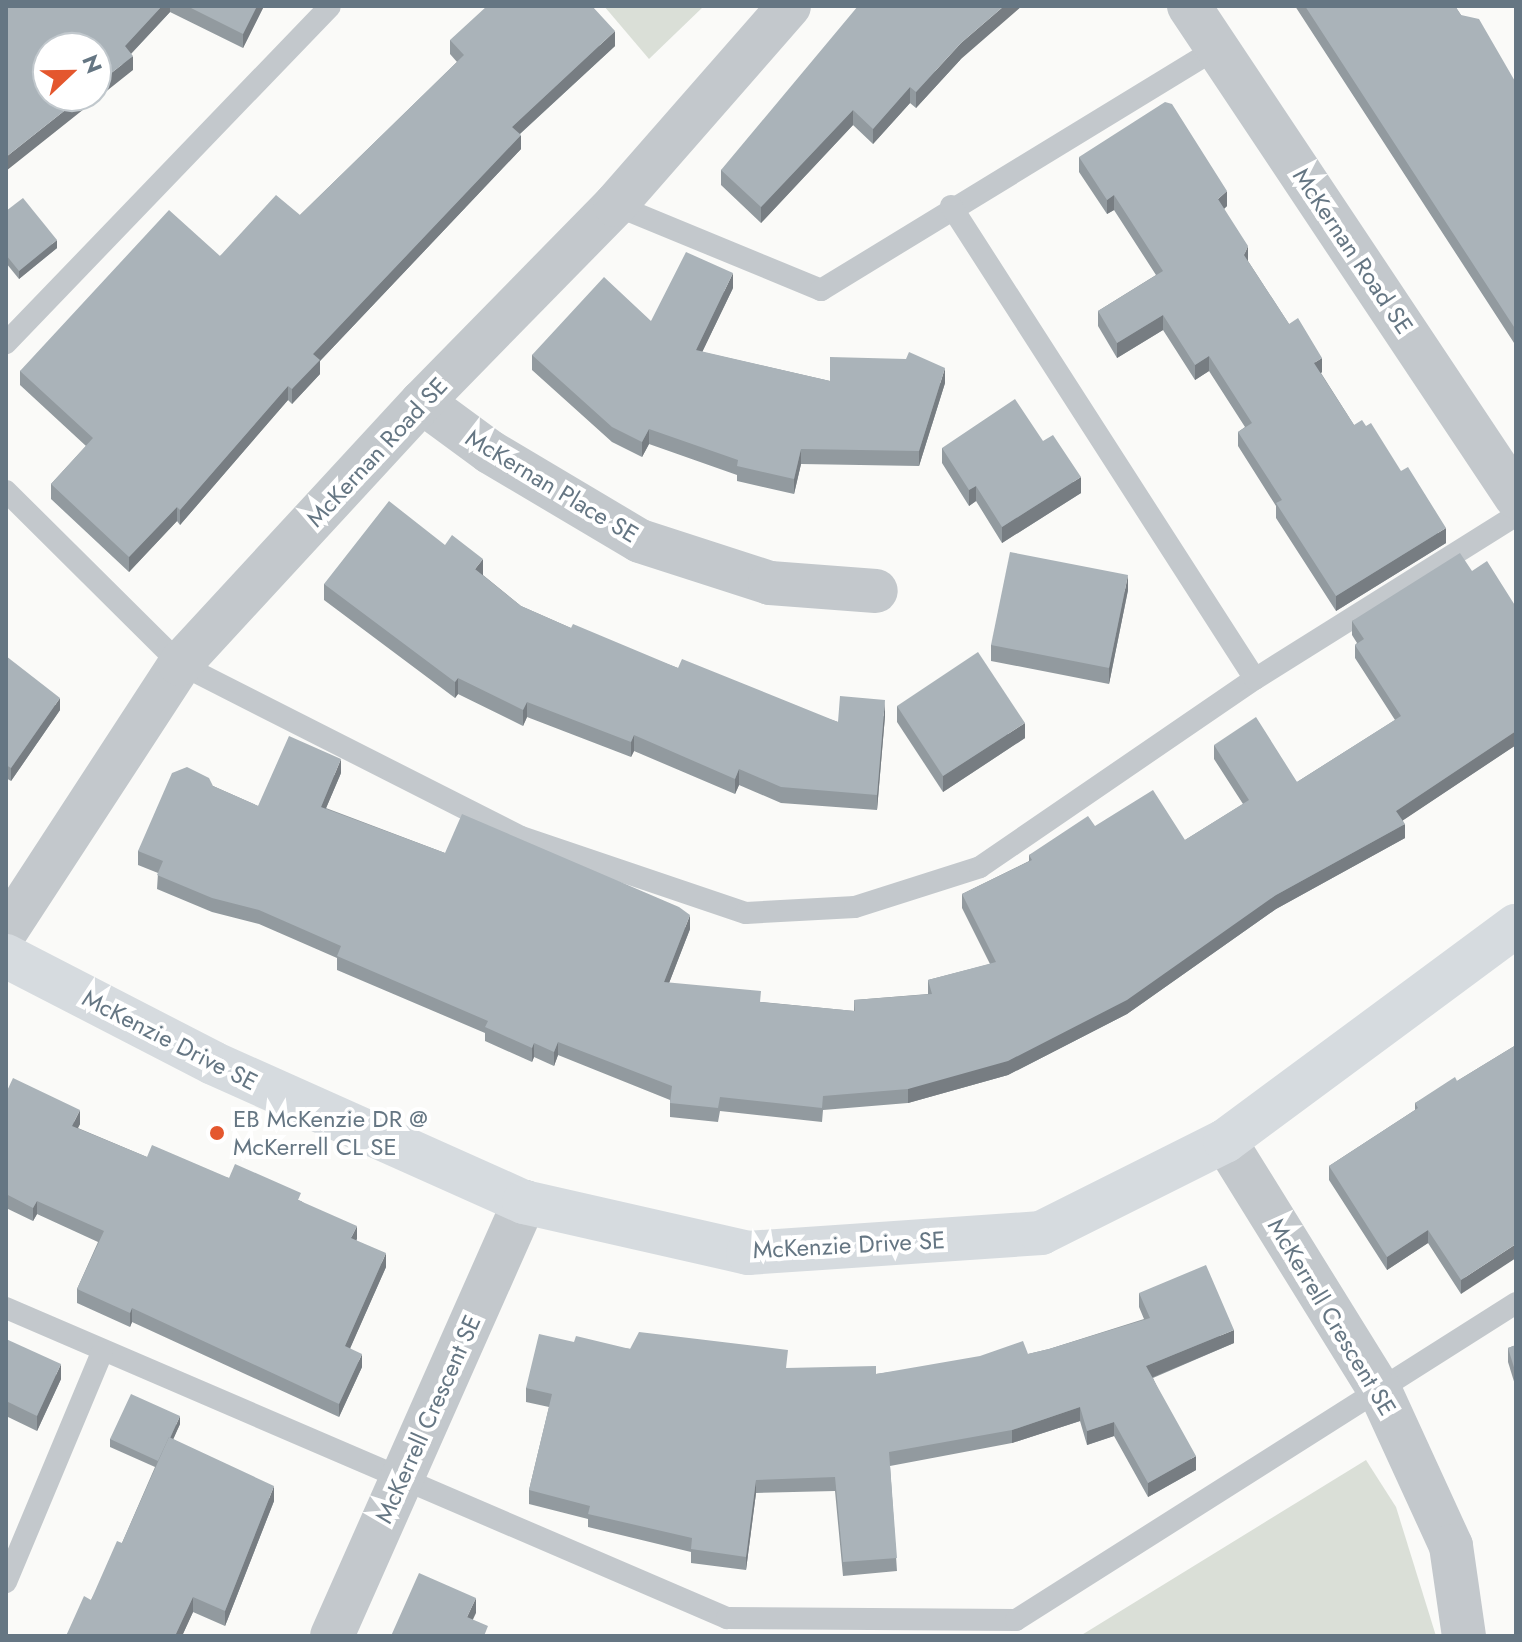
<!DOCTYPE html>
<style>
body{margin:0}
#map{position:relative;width:1522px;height:1642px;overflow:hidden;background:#fafaf8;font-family:Jost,sans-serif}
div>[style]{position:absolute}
.green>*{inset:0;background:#dadfd7}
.lane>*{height:22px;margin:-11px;padding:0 11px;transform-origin:11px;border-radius:11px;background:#c3c8cc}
.street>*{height:44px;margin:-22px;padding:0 22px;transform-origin:22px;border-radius:22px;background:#c3c8cc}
.secondary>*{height:44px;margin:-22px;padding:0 22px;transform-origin:22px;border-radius:22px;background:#d6dbdf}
.wall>*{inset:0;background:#929a9f}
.shaded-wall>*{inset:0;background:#777d82}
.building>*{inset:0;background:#aab3b9}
.dots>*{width:22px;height:22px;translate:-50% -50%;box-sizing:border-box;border:4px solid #fff;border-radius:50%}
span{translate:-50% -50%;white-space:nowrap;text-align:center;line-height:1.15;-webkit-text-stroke:8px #fff;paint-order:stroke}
.street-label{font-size:24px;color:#657683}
.poi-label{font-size:24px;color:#657683}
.left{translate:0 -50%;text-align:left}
.frame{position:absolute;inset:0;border:8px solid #657683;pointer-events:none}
.north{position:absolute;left:32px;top:32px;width:80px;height:80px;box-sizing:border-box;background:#fff;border:2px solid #c1c8cd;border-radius:50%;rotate:68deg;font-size:22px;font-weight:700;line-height:32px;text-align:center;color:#657683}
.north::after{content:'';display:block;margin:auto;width:28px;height:36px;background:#e4572e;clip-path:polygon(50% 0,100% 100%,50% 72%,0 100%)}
</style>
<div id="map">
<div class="green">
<i style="clip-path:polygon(604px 6px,704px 6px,649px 59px)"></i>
<i style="clip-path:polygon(1366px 1460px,1396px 1507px,1436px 1636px,1080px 1636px)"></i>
</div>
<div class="lane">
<i style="left:615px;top:205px;width:223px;rotate:22.4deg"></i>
<i style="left:821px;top:290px;width:465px;rotate:-31.4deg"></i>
<i style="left:951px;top:206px;width:562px;rotate:57.27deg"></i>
<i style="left:6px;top:343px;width:467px;rotate:-46.1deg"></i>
<i style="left:6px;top:491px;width:245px;rotate:44.8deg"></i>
<i style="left:180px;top:664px;width:382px;rotate:26.9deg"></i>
<i style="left:521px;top:837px;width:237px;rotate:18.7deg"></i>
<i style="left:746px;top:913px;width:109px;rotate:-3.2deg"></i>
<i style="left:855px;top:907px;width:131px;rotate:-17.7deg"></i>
<i style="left:980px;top:867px;width:333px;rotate:-34.4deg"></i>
<i style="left:1255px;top:679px;width:308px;rotate:-32.1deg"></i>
<i style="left:6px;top:1308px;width:785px;rotate:23.27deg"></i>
<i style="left:727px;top:1618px;width:289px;rotate:0.4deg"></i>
<i style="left:1016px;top:1620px;width:592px;rotate:-32.37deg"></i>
<i style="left:6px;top:1582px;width:249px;rotate:-67.3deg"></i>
</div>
<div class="street">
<i style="left:1189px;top:6px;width:590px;rotate:56.34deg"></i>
<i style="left:422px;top:402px;width:84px;rotate:36.3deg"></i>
<i style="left:490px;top:452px;width:174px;rotate:30.7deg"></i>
<i style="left:640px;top:541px;width:137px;rotate:17.9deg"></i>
<i style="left:770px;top:583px;width:106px;rotate:4.3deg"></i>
<i style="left:6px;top:931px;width:319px;rotate:-56.9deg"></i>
<i style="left:180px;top:664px;width:357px;rotate:-47.3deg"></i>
<i style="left:422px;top:402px;width:276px;rotate:-45.6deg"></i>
<i style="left:615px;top:205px;width:264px;rotate:-48.8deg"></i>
<i style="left:1225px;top:1141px;width:296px;rotate:58.2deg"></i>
<i style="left:1381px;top:1393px;width:168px;rotate:65.4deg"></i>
<i style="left:1451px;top:1546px;width:91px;rotate:81.8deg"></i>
<i style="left:332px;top:1636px;width:475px;rotate:-66.1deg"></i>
</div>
<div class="secondary">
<i style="left:6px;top:956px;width:233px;rotate:27.3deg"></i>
<i style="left:213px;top:1063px;width:341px;rotate:24.1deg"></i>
<i style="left:524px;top:1202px;width:230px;rotate:12.8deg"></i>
<i style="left:748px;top:1253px;width:294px;rotate:-3.9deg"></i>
<i style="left:1041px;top:1233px;width:206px;rotate:-26.6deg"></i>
<i style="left:1225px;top:1141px;width:362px;rotate:-36.5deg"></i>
</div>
<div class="wall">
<i style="clip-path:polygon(9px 6px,264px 6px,243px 48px,170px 12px,131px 54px,133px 70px)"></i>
<i style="clip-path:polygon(1295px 6px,1455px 6px,1461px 15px,1516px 83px,1516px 346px)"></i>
<i style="clip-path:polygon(450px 40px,615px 46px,520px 134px,521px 149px,320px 361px,320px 374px,292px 404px,288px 400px,180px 525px,177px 521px,129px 572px,51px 499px,51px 484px,86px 446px,20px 385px,20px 371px,220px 256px,300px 215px,457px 62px,450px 54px)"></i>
<i style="clip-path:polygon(961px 59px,916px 108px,910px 103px,873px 144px,853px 125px,761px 223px,721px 185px,721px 170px)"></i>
<i style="clip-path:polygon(1079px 157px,1227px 206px,1224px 209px,1248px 261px,1289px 324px,1322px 372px,1321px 373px,1354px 425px,1446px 543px,1336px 611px,1276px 518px,1276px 506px,1238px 446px,1238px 432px,1245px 427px,1209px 371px,1195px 380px,1163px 330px,1117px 358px,1098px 326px,1098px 311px,1156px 275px,1114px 210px,1107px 214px,1079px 172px)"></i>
<i style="clip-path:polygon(6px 211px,57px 248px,19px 279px,6px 263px)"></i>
<i style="clip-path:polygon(733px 288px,702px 352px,830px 381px,945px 383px,919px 466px,801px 464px,794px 494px,737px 481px,737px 475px,649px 444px,642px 457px,612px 442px,532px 370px,532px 355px,651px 321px)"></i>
<i style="clip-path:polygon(1043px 441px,1081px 493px,1002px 543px,976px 501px,969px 506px,942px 463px,942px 448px)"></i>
<i style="clip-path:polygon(1472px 571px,1516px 607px,1516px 745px,1403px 820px,1405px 838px,1276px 909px,1127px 1014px,1008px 1075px,908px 1103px,823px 1110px,822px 1122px,720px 1111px,718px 1122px,670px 1117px,670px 1100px,558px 1055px,554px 1066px,534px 1057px,532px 1062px,485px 1041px,485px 1033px,337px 970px,337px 958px,259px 924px,212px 912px,157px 889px,158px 873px,138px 865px,138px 851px,213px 786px,258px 806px,341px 773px,326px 808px,445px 853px,690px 929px,669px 983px,761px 1002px,854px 1011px,854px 1000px,928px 994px,928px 980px,990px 964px,962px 908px,962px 894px,1029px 861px,1029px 855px,1095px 826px,1185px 840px,1243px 804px,1214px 759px,1214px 745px,1297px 782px,1395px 720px,1355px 658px,1355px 645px,1357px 643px,1352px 635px,1352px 621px)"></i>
<i style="clip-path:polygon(483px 575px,521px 606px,571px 628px,678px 668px,838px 722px,885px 716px,877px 810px,781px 803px,739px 785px,735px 794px,634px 751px,631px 757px,527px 717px,523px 726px,458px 694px,455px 698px,324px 600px,324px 584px)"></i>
<i style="clip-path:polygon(1128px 590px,1109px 684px,991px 661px,991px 645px)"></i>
<i style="clip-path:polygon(6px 656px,60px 710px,11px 781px,6px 778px)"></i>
<i style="clip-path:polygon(897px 706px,1025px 738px,943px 792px,897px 722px)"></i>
<i style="clip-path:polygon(1516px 1045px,1461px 1294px,1428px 1243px,1387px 1270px,1329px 1180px,1329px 1166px,1415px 1110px,1415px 1103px,1457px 1081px)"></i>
<i style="clip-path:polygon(6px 1093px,80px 1124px,78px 1128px,147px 1157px,229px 1178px,301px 1201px,356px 1240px,386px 1267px,350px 1348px,362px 1367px,339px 1417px,132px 1322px,130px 1327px,77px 1303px,77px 1289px,98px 1242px,37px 1214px,33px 1221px,6px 1208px)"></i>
<i style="clip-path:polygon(1139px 1293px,1234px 1343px,1153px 1378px,1196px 1470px,1148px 1497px,1114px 1436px,1087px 1445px,1080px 1421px,1012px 1443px,890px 1466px,897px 1571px,843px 1576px,835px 1491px,756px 1493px,746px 1570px,691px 1563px,691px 1552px,588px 1527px,588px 1519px,529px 1504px,529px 1490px,549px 1407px,526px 1402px,526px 1388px,574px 1342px,787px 1368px,876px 1374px,1028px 1354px,1049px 1349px,1144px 1319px,1139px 1307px)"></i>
<i style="clip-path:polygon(6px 1339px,61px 1379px,37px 1431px,6px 1416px)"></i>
<i style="clip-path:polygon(1516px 1345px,1516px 1388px,1508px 1362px,1508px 1348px)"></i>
<i style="clip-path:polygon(180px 1424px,173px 1439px,274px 1501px,225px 1626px,193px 1612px,182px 1636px,66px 1636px,91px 1600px,122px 1543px,155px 1467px,110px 1447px,110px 1439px)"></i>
</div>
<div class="shaded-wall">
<i style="clip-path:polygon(162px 6px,170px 6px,170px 12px,125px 60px,125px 46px)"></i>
<i style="clip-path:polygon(257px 6px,264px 6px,243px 48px,243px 34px)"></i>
<i style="clip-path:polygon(1004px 6px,1022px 6px,961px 59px,916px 108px,916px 92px,961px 43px)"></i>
<i style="clip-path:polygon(615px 31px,615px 46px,512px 141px,512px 127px)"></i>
<i style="clip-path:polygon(133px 56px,133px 70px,6px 171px,6px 157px,83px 96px,96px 96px,96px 85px)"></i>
<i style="clip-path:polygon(910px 87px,910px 103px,873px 144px,873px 129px)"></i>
<i style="clip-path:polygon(853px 110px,853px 125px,761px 223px,761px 207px)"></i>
<i style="clip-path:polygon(521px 135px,521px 149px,320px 361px,320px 374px,292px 404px,292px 389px,313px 354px)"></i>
<i style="clip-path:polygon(1227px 191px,1227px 206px,1218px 214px,1218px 199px)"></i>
<i style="clip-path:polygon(1114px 195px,1114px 210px,1107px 214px,1107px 200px)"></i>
<i style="clip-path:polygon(57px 240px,57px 248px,19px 279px,19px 271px)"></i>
<i style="clip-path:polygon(1248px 246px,1248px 261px,1244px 270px,1244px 255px)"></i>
<i style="clip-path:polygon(733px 273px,733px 288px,696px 365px,696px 350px)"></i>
<i style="clip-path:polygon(1163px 315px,1163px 330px,1117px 358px,1117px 343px)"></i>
<i style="clip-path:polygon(1209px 356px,1209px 371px,1195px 380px,1195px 365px)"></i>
<i style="clip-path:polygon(1322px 358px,1322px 372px,1314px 378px,1314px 363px)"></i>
<i style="clip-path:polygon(945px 368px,945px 383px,919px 466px,919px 451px)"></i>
<i style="clip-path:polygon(288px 386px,288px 400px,180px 525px,180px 510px)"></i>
<i style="clip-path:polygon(649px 429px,649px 444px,642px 457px,642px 442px)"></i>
<i style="clip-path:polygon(801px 449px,801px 464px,794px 494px,794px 479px)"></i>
<i style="clip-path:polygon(1081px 477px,1081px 493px,1002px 543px,1002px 527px)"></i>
<i style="clip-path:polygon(976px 486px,976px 501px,969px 506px,969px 490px)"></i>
<i style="clip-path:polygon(177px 507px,177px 521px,129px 572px,129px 557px)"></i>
<i style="clip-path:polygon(1446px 528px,1446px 543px,1336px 611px,1336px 596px)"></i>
<i style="clip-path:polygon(483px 559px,483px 575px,475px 585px,475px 569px)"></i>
<i style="clip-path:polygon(1128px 575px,1128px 590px,1109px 684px,1109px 668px)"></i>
<i style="clip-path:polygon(458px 678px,458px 694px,455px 698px,455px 682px)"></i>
<i style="clip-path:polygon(60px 698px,60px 710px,11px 781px,11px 768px)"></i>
<i style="clip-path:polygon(885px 700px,885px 716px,877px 810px,877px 795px)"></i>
<i style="clip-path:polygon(527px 702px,527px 717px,523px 726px,523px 710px)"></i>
<i style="clip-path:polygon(1025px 723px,1025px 738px,943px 792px,943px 776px)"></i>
<i style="clip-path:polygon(1516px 731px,1516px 745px,1396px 825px,1396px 811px)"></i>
<i style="clip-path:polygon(634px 735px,634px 751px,631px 757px,631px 742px)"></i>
<i style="clip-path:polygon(341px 759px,341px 773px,321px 820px,321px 807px)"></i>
<i style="clip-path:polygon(739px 769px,739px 785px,735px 794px,735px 779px)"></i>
<i style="clip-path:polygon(1405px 824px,1405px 838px,1276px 909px,1127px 1014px,1008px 1075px,908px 1103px,908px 1089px,1276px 895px)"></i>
<i style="clip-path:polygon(690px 915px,690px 929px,664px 996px,664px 982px)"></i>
<i style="clip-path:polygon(558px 1042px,558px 1055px,554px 1066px,554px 1052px)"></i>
<i style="clip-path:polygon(534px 1043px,534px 1057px,532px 1062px,532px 1048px)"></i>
<i style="clip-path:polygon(80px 1110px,80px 1124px,72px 1139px,72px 1126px)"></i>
<i style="clip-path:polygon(37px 1201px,37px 1214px,33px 1221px,33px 1208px)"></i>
<i style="clip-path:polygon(357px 1226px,357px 1239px,351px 1251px,351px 1238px)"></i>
<i style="clip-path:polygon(1428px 1230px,1428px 1243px,1387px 1270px,1387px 1257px)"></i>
<i style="clip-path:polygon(1516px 1244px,1516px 1258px,1461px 1294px,1461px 1280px)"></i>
<i style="clip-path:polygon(386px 1253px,386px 1267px,345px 1360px,345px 1346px)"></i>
<i style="clip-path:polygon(132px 1308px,132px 1322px,130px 1327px,130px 1313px)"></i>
<i style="clip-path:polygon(1234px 1330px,1234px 1343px,1146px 1380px,1146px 1366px)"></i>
<i style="clip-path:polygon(362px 1354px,362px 1367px,339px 1417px,339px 1404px)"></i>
<i style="clip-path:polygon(61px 1364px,61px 1379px,37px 1431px,37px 1416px)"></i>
<i style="clip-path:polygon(1080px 1407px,1080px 1421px,1012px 1443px,1012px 1430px)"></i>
<i style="clip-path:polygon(180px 1416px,180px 1424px,160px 1469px,160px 1461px)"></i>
<i style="clip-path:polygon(1114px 1422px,1114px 1436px,1087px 1445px,1087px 1431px)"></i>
<i style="clip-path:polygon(1196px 1456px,1196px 1470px,1148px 1497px,1148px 1483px)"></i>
<i style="clip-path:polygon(756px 1480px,756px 1493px,746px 1570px,746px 1557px)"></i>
<i style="clip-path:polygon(274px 1486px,274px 1501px,225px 1626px,225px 1611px)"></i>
<i style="clip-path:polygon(193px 1597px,193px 1612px,182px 1636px,175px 1636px)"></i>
<i style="clip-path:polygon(476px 1598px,476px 1613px,467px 1632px,467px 1617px)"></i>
</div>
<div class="building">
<i style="clip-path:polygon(9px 6px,162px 6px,125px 46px,133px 56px,96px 85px,96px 48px,48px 48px,48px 96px,83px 96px,6px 157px,6px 8px)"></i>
<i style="clip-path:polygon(187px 6px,257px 6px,243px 34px)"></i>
<i style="clip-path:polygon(487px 6px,592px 6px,615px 31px,512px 127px,521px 135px,313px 354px,320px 360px,292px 389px,288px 386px,180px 510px,177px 507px,129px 557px,51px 484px,93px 438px,20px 371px,169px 210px,220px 256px,276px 195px,300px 215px,464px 55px,450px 40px)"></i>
<i style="clip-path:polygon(858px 6px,1004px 6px,961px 43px,916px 92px,910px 87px,873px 129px,853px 110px,761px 207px,721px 170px)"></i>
<i style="clip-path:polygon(1305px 6px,1455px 6px,1461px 15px,1479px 19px,1516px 83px,1516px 330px)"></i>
<i style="clip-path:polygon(1165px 102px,1172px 104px,1227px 191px,1218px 199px,1248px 246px,1244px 255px,1289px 324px,1298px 318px,1322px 358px,1314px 363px,1354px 425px,1362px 420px,1366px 426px,1371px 423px,1401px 471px,1408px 467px,1446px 528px,1336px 596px,1276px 503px,1282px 500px,1238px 432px,1252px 423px,1209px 356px,1195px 365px,1163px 315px,1117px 343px,1098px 311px,1163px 271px,1114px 195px,1107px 200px,1079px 157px)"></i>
<i style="clip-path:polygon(23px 198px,57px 240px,19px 271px,6px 255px,6px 211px)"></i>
<i style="clip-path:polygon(686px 252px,733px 273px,696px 350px,830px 381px,830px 357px,906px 359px,909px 352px,945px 368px,919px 451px,801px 449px,794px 479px,737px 466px,738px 460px,649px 429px,642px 442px,612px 427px,532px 355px,604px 277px,651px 321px)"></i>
<i style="clip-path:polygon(1015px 399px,1043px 441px,1053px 435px,1081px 477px,1002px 527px,976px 486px,969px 490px,942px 448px)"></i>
<i style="clip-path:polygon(389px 501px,445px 545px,452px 535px,483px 559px,475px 569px,521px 606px,571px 628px,573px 624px,678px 668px,682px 659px,838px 722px,840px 696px,885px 700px,877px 795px,781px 787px,739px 769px,735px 779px,634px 735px,631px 742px,527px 702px,523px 710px,458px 678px,455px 682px,324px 584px)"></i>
<i style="clip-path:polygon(1010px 552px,1128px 575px,1109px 668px,991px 645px)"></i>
<i style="clip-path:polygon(1460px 553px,1472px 571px,1487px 561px,1516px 607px,1516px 731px,1396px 811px,1405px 824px,1276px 895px,1127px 1000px,1008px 1061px,908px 1089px,823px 1096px,822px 1108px,720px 1097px,718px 1108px,670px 1103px,672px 1086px,558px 1042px,554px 1052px,534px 1043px,532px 1048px,485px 1027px,488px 1021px,337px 956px,341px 946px,259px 910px,212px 898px,157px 875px,163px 861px,138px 851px,172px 773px,187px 767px,209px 778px,213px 786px,258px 806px,289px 736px,341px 759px,321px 807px,445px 853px,462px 814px,679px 907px,690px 915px,664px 982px,761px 991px,760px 1002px,855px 1011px,854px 1000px,932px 994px,928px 980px,996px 962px,962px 894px,1032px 860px,1029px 855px,1088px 816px,1095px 826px,1153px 790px,1185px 840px,1249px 800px,1214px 745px,1256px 717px,1297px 782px,1401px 716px,1355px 645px,1364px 639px,1352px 621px)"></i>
<i style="clip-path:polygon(978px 652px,1025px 723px,943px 776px,897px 706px)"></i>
<i style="clip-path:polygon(6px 656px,60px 698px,11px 768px,6px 765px)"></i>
<i style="clip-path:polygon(1516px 1045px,1516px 1244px,1461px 1280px,1428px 1230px,1387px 1257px,1329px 1166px,1418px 1108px,1415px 1103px,1455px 1077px,1457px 1081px)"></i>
<i style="clip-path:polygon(13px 1078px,80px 1110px,72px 1126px,147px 1157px,152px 1145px,229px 1178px,235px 1164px,301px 1193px,298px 1200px,357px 1226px,351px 1238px,386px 1253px,345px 1346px,362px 1354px,339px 1404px,132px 1308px,130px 1313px,77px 1289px,104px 1231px,37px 1201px,33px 1208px,6px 1194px,6px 1093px)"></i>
<i style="clip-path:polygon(1206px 1265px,1234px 1330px,1146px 1366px,1196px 1456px,1148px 1483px,1114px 1422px,1087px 1431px,1080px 1407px,1012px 1430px,889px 1452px,897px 1558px,843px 1562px,835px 1477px,756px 1480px,746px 1557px,691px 1549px,692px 1538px,588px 1514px,590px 1506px,529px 1490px,552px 1394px,526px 1388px,539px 1334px,574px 1342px,576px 1336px,630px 1349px,639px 1332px,788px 1350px,786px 1368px,876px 1366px,876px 1374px,980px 1356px,1023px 1341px,1028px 1354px,1049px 1349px,1150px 1318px,1139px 1293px)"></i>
<i style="clip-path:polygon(6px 1339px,61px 1364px,37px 1416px,6px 1401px)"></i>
<i style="clip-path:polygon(1516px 1345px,1516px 1374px,1508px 1348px)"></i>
<i style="clip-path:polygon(131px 1394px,180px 1416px,170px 1438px,169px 1437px,158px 1461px,110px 1439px)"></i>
<i style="clip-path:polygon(169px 1437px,274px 1486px,225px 1611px,193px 1597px,175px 1636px,66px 1636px,84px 1596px,91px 1600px,117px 1541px,122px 1543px)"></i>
<i style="clip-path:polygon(419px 1573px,476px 1598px,467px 1617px,488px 1626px,484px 1636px,391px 1636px)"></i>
</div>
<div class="dots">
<i style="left:217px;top:1133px;background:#e4572e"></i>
</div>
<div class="street-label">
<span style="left:1353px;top:251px;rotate:56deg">McKernan Road SE</span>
<span style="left:377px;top:452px;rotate:-47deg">McKernan Road SE</span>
<span style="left:552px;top:486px;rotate:31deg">McKernan Place SE</span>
<span style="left:170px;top:1040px;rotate:27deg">McKenzie Drive SE</span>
<span style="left:849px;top:1245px;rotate:-3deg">McKenzie Drive SE</span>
<span style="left:1332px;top:1317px;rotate:59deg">McKerrell Crescent SE</span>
<span style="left:428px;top:1419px;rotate:-66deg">McKerrell Crescent SE</span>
</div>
<div class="poi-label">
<span class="left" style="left:233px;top:1133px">EB McKenzie DR @<br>McKerrell CL SE</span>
</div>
<div class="frame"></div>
<div class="north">N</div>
</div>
